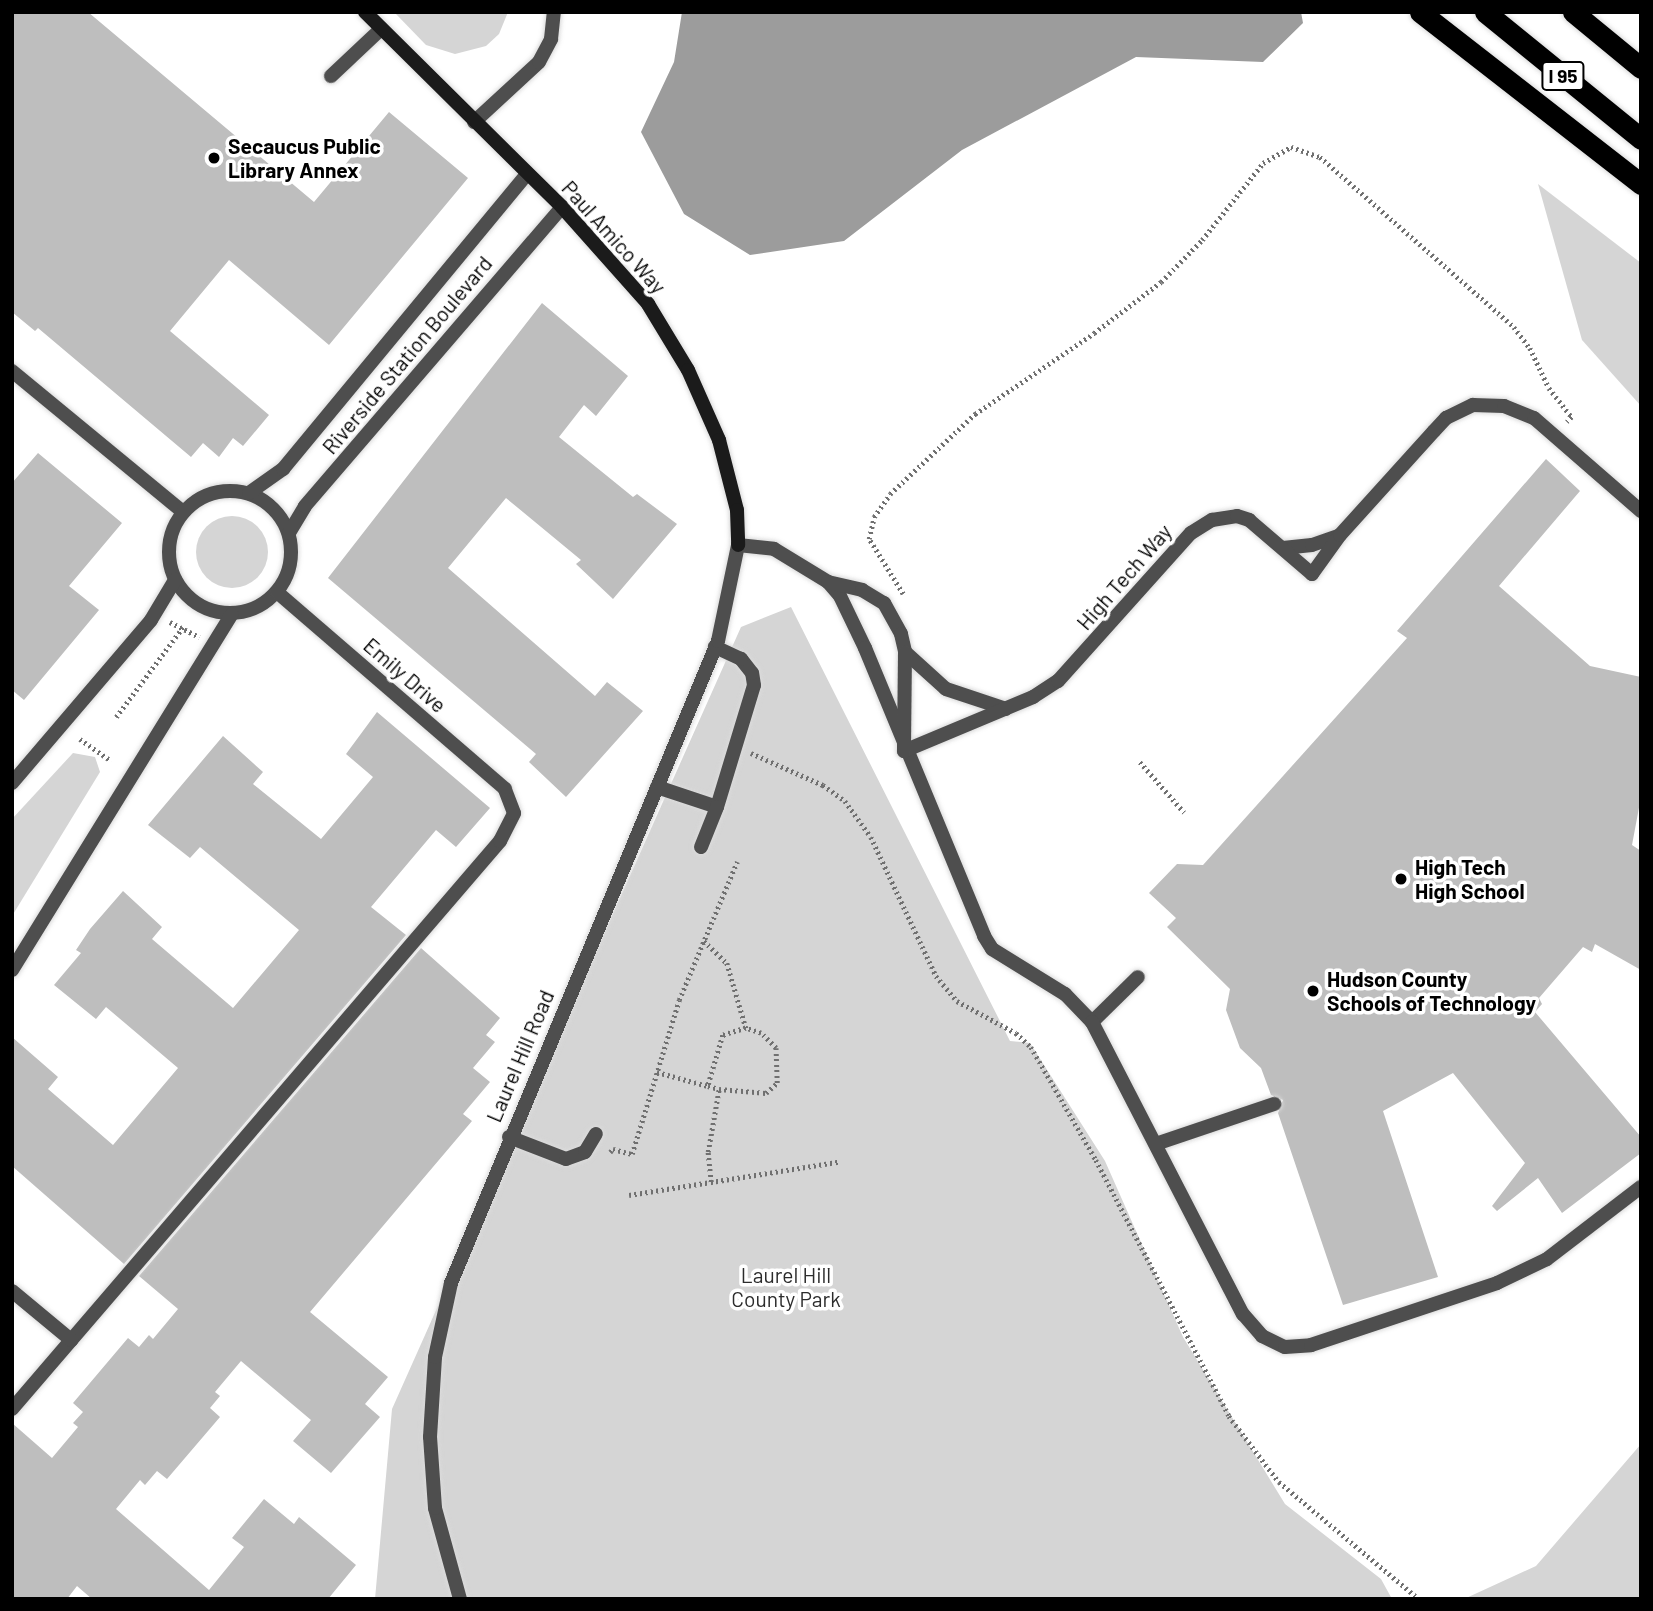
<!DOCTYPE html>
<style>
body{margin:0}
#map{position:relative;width:1653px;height:1611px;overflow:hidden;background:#fff;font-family:Barlow,sans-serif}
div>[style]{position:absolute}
.green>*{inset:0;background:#d5d5d5}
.round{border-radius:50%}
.water>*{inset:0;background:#9c9c9c}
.building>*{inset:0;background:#bebebe}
.path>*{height:4.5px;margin-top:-2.25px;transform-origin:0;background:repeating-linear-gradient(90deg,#707070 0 2px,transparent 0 5.5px)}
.roads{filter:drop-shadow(0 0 2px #dbdbdb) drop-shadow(0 0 2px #dbdbdb)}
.lane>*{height:14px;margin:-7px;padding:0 7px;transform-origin:7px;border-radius:7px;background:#4e4e4e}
.street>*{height:14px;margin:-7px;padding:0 7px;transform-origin:7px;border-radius:7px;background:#4e4e4e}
.street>.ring{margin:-7px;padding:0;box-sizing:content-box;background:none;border:14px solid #4e4e4e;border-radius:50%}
.secondary>*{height:14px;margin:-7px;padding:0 7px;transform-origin:7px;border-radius:7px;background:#1b1b1b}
.highway>*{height:21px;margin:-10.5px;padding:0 10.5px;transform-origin:10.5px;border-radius:10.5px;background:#000}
.dots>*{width:19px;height:19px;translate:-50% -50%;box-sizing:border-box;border:4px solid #fff;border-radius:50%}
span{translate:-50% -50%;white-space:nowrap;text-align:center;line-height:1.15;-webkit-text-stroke:7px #fff;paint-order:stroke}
.shield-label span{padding:2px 5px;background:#fff;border:2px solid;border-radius:5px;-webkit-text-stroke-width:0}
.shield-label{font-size:19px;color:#000;font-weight:700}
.poi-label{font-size:21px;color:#000;font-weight:700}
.left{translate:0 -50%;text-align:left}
.street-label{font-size:21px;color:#000}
.park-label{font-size:21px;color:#2c2c2c}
.frame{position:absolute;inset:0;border:14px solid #000;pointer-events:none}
</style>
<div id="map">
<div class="green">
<i style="clip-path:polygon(394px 12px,508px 12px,499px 34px,486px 46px,455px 54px,426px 45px)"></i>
<i style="clip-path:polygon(1538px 184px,1641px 263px,1641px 406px,1582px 340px)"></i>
<i class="round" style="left:196px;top:516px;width:72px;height:72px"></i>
<i style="clip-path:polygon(791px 607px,1010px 1041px,1030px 1043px,1105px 1161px,1183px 1337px,1285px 1504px,1381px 1579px,1392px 1599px,375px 1599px,392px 1409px,741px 627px)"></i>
<i style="clip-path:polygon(73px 753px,95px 757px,100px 772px,12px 916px,12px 819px)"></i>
<i style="clip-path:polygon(1641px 1444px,1641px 1599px,1464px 1599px,1536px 1566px)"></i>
</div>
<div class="water">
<i style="clip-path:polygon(682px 12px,1301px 12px,1303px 23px,1263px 62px,1136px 57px,962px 150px,844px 241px,750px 255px,684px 214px,641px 132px,674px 62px)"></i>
</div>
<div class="building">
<i style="clip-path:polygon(12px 12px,88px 12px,314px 202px,389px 112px,468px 178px,329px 345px,229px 260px,170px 331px,269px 415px,243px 446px,233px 438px,219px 457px,203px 443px,191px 457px,38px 328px,35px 331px,12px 312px)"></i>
<i style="clip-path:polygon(542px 303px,628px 376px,596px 416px,584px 405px,559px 437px,633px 497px,637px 494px,677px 524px,613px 599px,576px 564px,581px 560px,506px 498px,448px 568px,595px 696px,607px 682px,643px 711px,566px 797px,529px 762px,536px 754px,328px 578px)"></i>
<i style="clip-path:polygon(38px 453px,122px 523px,69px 586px,99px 610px,24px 700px,12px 690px,12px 483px)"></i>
<i style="clip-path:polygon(1546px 459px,1580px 491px,1499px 586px,1590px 666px,1641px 677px,1641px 797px,1632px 845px,1641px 851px,1641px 970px,1595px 944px,1592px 952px,1583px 947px,1539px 998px,1542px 1004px,1535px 1012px,1641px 1137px,1641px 1153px,1562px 1213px,1538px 1178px,1497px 1211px,1492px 1206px,1525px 1163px,1453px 1073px,1383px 1111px,1438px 1277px,1343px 1305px,1278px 1113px,1283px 1100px,1271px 1095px,1261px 1068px,1240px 1048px,1226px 1010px,1230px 989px,1167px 927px,1176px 918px,1149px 893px,1177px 864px,1203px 865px,1407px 638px,1397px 631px)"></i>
<i style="clip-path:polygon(377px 712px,490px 808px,456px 847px,436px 830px,371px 907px,406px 935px,124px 1264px,12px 1166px,12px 1037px,58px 1077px,48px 1089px,113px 1145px,178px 1068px,106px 1007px,96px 1019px,54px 985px,81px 953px,76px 950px,90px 929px,123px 891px,162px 927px,152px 939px,233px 1008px,299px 930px,200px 847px,190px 858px,148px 825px,223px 736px,263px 772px,253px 784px,321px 839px,373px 777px,346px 754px)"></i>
<i style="clip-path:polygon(421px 948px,500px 1018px,486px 1035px,495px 1042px,473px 1068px,490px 1082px,463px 1114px,472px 1121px,310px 1312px,388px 1377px,365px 1404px,380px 1417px,331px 1473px,293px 1441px,311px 1420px,241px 1361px,215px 1392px,220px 1396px,210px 1408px,220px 1417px,167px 1479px,157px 1471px,145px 1485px,140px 1480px,116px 1509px,209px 1590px,244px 1547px,232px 1538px,264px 1499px,294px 1524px,299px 1517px,356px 1565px,328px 1599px,92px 1599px,77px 1586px,67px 1599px,12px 1599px,12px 1423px,52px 1458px,78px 1427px,73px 1423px,83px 1412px,73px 1403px,128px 1338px,139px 1347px,149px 1335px,153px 1339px,178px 1309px,139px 1276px)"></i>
</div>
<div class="path">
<i style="left:903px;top:594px;width:65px;rotate:-121.7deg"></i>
<i style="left:869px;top:539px;width:23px;rotate:-77deg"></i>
<i style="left:874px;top:517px;width:28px;rotate:-55deg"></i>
<i style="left:890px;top:494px;width:117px;rotate:-43.3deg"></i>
<i style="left:975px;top:414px;width:144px;rotate:-34.2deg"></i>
<i style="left:1094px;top:333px;width:84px;rotate:-37.3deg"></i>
<i style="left:1161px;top:282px;width:59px;rotate:-45.7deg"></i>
<i style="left:1202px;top:240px;width:98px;rotate:-51.6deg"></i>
<i style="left:1263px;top:163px;width:32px;rotate:-30deg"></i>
<i style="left:1291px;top:147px;width:31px;rotate:19deg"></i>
<i style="left:1320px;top:157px;width:258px;rotate:41.2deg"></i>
<i style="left:1514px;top:327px;width:26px;rotate:53deg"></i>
<i style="left:1530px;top:348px;width:44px;rotate:64.6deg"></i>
<i style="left:1549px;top:388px;width:37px;rotate:52deg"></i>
<i style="left:1572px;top:417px;width:7px;rotate:135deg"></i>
<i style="left:170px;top:622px;width:33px;rotate:27deg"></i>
<i style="left:116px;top:717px;width:112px;rotate:-53.3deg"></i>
<i style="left:80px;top:739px;width:38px;rotate:35deg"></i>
<i style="left:751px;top:753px;width:79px;rotate:24deg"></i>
<i style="left:823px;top:785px;width:27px;rotate:36deg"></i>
<i style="left:845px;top:801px;width:44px;rotate:54.2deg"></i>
<i style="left:871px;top:837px;width:153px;rotate:64.9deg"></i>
<i style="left:936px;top:976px;width:33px;rotate:50deg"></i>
<i style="left:957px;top:1001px;width:67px;rotate:28.5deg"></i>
<i style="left:1016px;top:1033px;width:21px;rotate:43deg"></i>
<i style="left:1031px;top:1047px;width:130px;rotate:60.1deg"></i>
<i style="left:1096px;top:1160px;width:288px;rotate:62.5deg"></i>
<i style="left:1229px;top:1416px;width:83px;rotate:52.9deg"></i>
<i style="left:1279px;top:1482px;width:182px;rotate:39.9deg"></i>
<i style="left:1140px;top:762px;width:67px;rotate:48.7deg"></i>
<i style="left:704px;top:941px;width:32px;rotate:44deg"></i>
<i style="left:727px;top:963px;width:68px;rotate:73.7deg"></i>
<i style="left:657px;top:1072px;width:53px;rotate:15.4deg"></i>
<i style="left:708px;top:1086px;width:11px;rotate:15deg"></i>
<i style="left:719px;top:1089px;width:47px;rotate:4.9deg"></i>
<i style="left:766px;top:1093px;width:15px;rotate:-42deg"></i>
<i style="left:777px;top:1083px;width:35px;rotate:-92deg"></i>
<i style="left:776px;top:1048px;width:21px;rotate:-135deg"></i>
<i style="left:761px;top:1033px;width:16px;rotate:-162deg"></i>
<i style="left:746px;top:1028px;width:24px;rotate:163deg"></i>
<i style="left:723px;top:1035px;width:53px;rotate:106.4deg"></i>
<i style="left:610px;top:1152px;width:4px;rotate:-45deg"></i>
<i style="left:613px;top:1149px;width:20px;rotate:15deg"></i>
<i style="left:632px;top:1154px;width:161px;rotate:-73deg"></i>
<i style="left:679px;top:1000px;width:150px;rotate:-67.2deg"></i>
<i style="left:711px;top:1182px;width:30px;rotate:-96deg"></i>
<i style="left:708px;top:1152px;width:64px;rotate:-80.1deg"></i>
<i style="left:629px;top:1195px;width:212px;rotate:-9deg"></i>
</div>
<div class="roads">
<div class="lane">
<i style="left:331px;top:76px;width:69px;rotate:-43.2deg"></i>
<i style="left:474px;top:122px;width:88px;rotate:-42.7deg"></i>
<i style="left:539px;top:62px;width:26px;rotate:-62deg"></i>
<i style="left:551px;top:39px;width:27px;rotate:-84deg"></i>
<i style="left:657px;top:787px;width:63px;rotate:18.4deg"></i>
<i style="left:717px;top:807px;width:127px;rotate:-73.1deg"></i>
<i style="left:754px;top:685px;width:12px;rotate:-99deg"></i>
<i style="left:752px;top:673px;width:18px;rotate:-128deg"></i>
<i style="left:741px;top:659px;width:29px;rotate:-155deg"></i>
<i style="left:701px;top:847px;width:43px;rotate:-68.2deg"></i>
<i style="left:1092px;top:1022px;width:64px;rotate:-44.4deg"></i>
<i style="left:509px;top:1137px;width:61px;rotate:21.1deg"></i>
<i style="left:566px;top:1159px;width:20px;rotate:-20deg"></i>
<i style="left:585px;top:1152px;width:21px;rotate:-59deg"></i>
<i style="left:1156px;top:1144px;width:125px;rotate:-18.7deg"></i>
<i style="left:12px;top:1409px;width:749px;rotate:-49.33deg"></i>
<i style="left:500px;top:841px;width:31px;rotate:-63deg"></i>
<i style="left:514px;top:813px;width:26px;rotate:-111deg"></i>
</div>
<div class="street">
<i style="left:12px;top:371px;width:222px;rotate:39.5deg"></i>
<i class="ring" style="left:169px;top:491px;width:108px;height:108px"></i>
<i style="left:249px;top:493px;width:42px;rotate:-35.2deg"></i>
<i style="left:283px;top:469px;width:383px;rotate:-50.4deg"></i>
<i style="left:289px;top:533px;width:31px;rotate:-59deg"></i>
<i style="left:305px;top:506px;width:394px;rotate:-49.3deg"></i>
<i style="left:1283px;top:548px;width:29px;rotate:-6deg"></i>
<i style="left:1312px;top:545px;width:28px;rotate:-19deg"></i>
<i style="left:828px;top:582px;width:18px;rotate:49deg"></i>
<i style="left:840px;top:596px;width:58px;rotate:64.3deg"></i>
<i style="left:865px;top:648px;width:312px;rotate:67.5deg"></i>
<i style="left:984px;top:936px;width:15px;rotate:58deg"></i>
<i style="left:992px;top:949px;width:86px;rotate:31.7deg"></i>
<i style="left:1065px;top:994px;width:39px;rotate:46deg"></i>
<i style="left:1092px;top:1022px;width:329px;rotate:62.7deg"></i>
<i style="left:1243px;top:1314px;width:29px;rotate:49deg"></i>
<i style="left:1262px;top:1336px;width:25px;rotate:26deg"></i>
<i style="left:1285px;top:1347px;width:26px;rotate:-4deg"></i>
<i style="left:1311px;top:1345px;width:196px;rotate:-18.4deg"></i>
<i style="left:1497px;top:1283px;width:55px;rotate:-25.6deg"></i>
<i style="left:1547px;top:1259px;width:118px;rotate:-37.5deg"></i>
<i style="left:277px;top:592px;width:301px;rotate:40.8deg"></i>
<i style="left:905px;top:652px;width:55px;rotate:42.1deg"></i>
<i style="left:946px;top:689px;width:63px;rotate:18.4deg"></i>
<i style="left:904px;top:751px;width:140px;rotate:-22.7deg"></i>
<i style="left:1033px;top:697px;width:30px;rotate:-33deg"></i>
<i style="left:1058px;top:681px;width:199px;rotate:-48.1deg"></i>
<i style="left:1191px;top:533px;width:25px;rotate:-32deg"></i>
<i style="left:1212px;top:520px;width:25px;rotate:-9deg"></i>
<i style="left:1237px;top:516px;width:13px;rotate:18deg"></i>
<i style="left:1249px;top:520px;width:83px;rotate:40.6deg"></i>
<i style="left:1312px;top:574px;width:48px;rotate:-54.3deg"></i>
<i style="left:1340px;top:535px;width:140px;rotate:-47.9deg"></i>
<i style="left:1434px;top:431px;width:18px;rotate:-47deg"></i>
<i style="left:1446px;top:418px;width:30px;rotate:-26deg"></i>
<i style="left:1473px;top:405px;width:31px;rotate:2deg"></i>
<i style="left:1504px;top:406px;width:32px;rotate:22deg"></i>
<i style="left:1534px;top:418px;width:142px;rotate:41deg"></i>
<i style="left:12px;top:783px;width:214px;rotate:-49.5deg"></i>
<i style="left:151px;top:620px;width:47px;rotate:-59deg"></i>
<i style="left:12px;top:970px;width:418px;rotate:-58.3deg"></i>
<i style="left:12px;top:1291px;width:77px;rotate:39.7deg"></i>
<i style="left:460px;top:1599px;width:94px;rotate:-105.4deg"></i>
<i style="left:435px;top:1508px;width:71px;rotate:-94deg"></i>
<i style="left:430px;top:1437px;width:80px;rotate:-86.4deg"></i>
<i style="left:435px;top:1357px;width:76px;rotate:-77.8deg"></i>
<i style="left:451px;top:1283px;width:695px;rotate:-67.42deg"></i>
<i style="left:718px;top:641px;width:98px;rotate:-78.2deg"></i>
<i style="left:738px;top:545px;width:36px;rotate:6deg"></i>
<i style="left:774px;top:549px;width:63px;rotate:31.4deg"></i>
<i style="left:828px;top:582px;width:35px;rotate:13deg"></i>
<i style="left:862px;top:590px;width:26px;rotate:31deg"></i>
<i style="left:884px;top:603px;width:35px;rotate:61deg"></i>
<i style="left:901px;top:634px;width:18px;rotate:77deg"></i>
<i style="left:905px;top:652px;width:99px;rotate:90.6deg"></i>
</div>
<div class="secondary">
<i style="left:365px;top:12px;width:277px;rotate:44.7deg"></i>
<i style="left:562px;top:207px;width:130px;rotate:48.4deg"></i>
<i style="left:648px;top:304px;width:77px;rotate:58.8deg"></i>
<i style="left:688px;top:370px;width:77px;rotate:66.1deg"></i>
<i style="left:719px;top:440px;width:72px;rotate:75.6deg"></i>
<i style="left:737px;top:510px;width:35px;rotate:88deg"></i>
</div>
<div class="highway">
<i style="left:1420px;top:12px;width:280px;rotate:37.9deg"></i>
<i style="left:1485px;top:12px;width:201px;rotate:39.1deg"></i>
<i style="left:1573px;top:12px;width:88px;rotate:39.5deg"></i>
</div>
</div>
<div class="dots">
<i style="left:214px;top:158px;background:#000"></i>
<i style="left:1401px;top:879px;background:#000"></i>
<i style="left:1313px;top:991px;background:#000"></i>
</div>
<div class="shield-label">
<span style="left:1563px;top:76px">I 95</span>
</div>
<div class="poi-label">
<span class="left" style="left:228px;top:158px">Secaucus Public<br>Library Annex</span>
<span class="left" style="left:1415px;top:879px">High Tech<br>High School</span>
<span class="left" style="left:1327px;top:991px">Hudson County<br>Schools of Technology</span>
</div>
<div class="street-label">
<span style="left:614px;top:237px;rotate:48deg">Paul Amico Way</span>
<span style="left:407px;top:355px;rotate:-50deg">Riverside Station Boulevard</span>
<span style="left:1124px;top:577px;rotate:-49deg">High Tech Way</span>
<span style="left:405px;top:675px;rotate:41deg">Emily Drive</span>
<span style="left:520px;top:1056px;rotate:-67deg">Laurel Hill Road</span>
</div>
<div class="park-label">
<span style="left:786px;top:1287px">Laurel Hill<br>County Park</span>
</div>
<div class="frame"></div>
</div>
